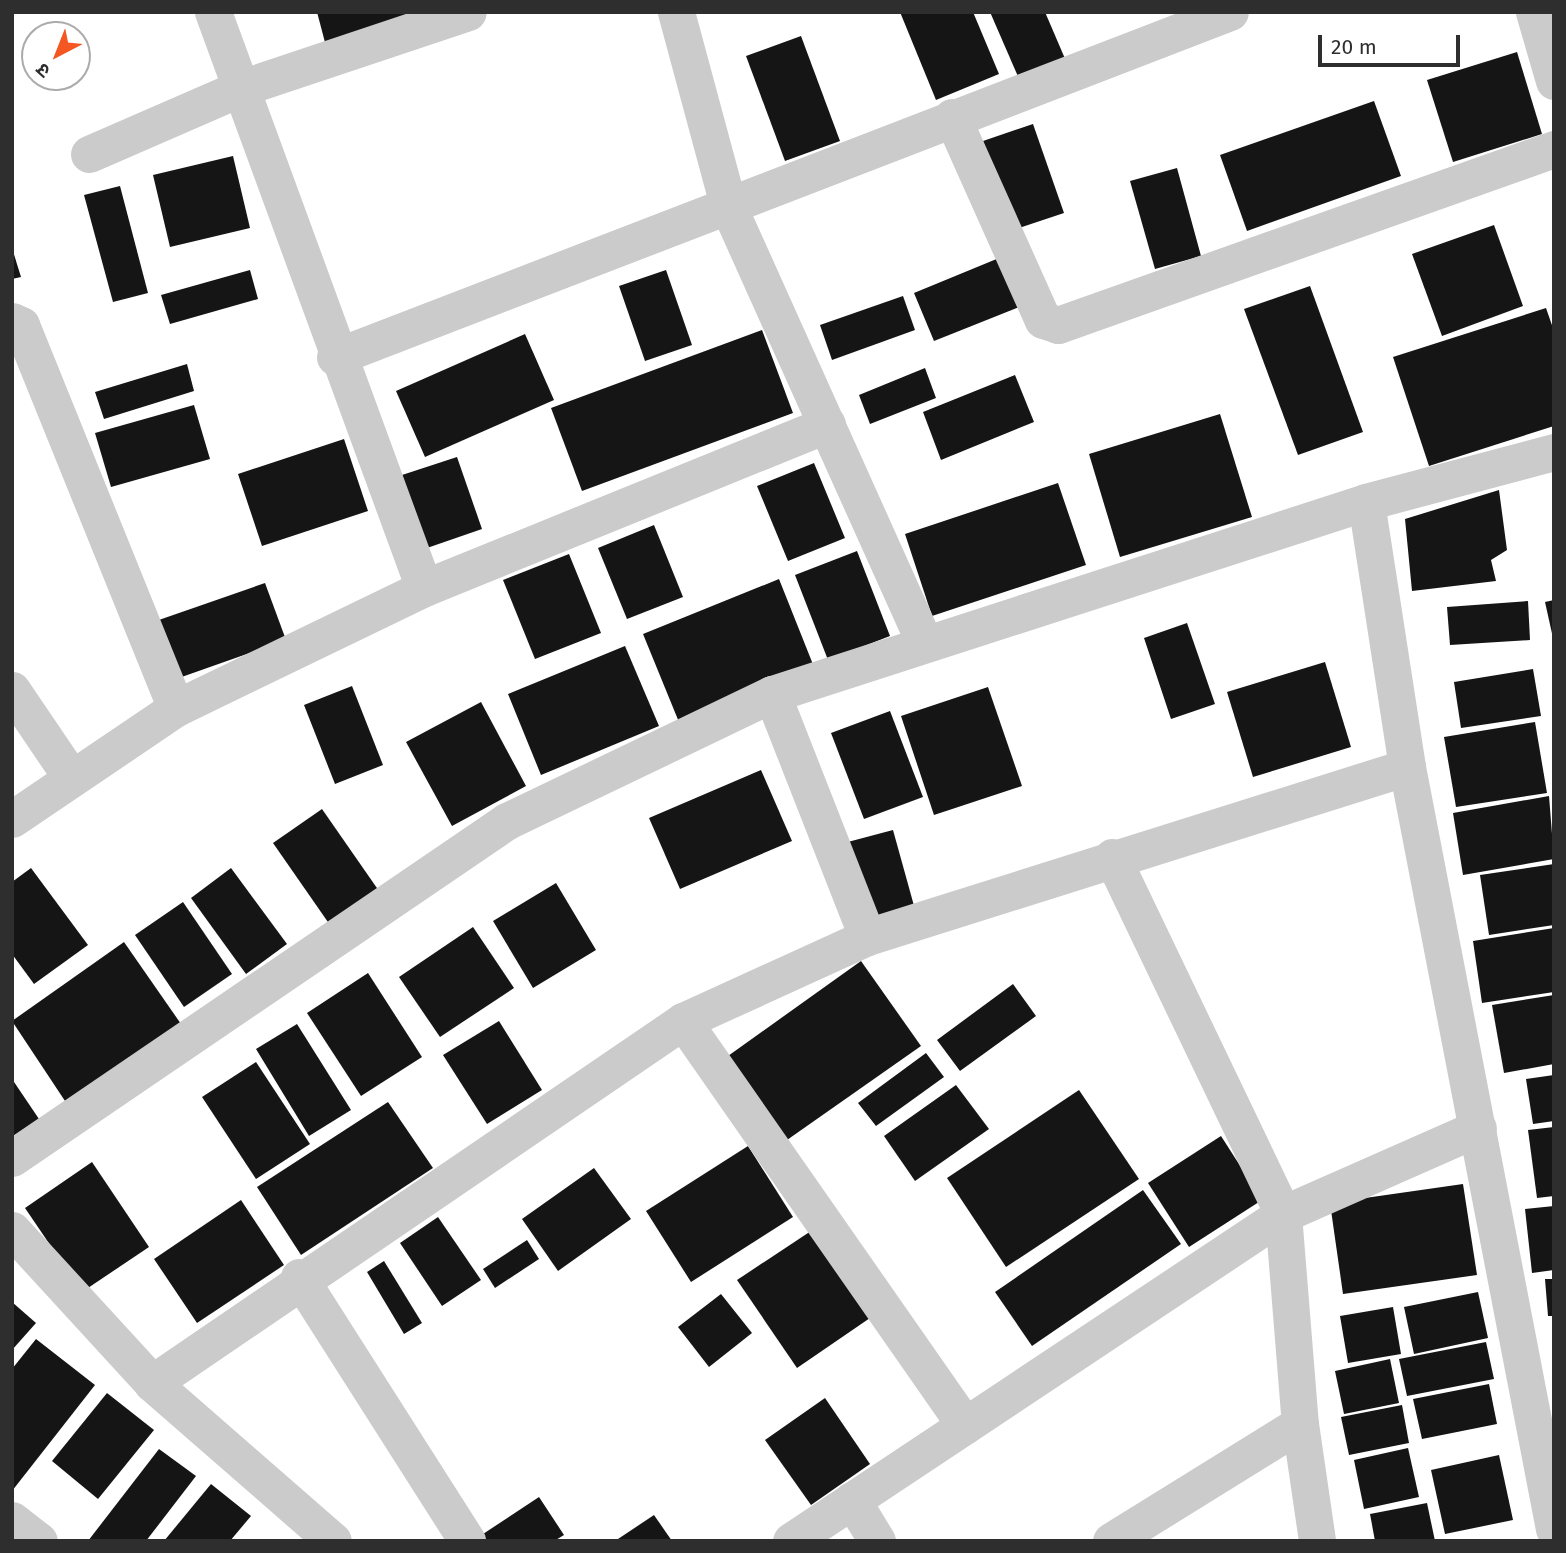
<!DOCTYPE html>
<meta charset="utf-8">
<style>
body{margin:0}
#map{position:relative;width:1566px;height:1553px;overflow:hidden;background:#fff;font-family:"Fira Sans","Noto Sans Devanagari",sans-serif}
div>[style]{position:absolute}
.building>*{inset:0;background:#151515}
.minor>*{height:37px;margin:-18.5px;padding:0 18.5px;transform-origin:18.5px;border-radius:18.5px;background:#cbcbcb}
span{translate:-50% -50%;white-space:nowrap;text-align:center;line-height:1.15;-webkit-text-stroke:7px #fff;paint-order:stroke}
.frame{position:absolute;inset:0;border:14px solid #2e2e2e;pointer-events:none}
.north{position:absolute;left:21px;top:21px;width:70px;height:70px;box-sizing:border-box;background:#fff;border:2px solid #ababab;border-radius:50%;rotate:222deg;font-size:19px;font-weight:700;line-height:28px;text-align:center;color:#2e2e2e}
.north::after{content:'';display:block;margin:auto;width:24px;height:32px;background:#f45722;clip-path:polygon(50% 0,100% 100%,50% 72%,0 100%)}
.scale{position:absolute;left:1318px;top:35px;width:142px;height:32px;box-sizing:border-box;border:4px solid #2e2e2e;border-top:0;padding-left:9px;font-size:21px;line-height:24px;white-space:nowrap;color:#2e2e2e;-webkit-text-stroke:5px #fff;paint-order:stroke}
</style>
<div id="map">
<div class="building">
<i style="clip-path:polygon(317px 12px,421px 12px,327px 50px)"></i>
<i style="clip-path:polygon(900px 12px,973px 12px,999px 74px,936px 100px)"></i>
<i style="clip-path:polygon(990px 12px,1045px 12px,1066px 61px,1020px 81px)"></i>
<i style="clip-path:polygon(801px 36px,840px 141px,785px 161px,746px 56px)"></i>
<i style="clip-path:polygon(1517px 52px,1542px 134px,1453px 162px,1427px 80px)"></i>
<i style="clip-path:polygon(1374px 101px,1401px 176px,1247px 231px,1220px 155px)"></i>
<i style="clip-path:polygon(1033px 124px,1064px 213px,1013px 230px,983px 141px)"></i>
<i style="clip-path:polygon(233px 156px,250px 228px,170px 247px,153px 175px)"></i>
<i style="clip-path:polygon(1177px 168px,1201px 256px,1155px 269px,1130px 181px)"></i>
<i style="clip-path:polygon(120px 186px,148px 293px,113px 302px,84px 195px)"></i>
<i style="clip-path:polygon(1494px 225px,1523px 306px,1442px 336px,1412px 254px)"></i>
<i style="clip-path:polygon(12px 248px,21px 277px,12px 279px)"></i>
<i style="clip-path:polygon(999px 258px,1019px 307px,934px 341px,914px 293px)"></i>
<i style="clip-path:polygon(250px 270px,258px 299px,170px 324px,161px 295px)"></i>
<i style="clip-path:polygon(666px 270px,692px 345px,645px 361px,619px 286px)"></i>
<i style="clip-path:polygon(1310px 286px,1363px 432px,1298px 455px,1244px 309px)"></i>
<i style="clip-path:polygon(903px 296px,915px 330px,832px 360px,820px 325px)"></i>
<i style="clip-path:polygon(1546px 308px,1554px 331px,1554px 426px,1429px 466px,1393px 357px)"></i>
<i style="clip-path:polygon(762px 330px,793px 413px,582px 491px,551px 408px)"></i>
<i style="clip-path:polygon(525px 334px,554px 400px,425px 457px,396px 391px)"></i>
<i style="clip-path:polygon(187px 364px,194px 391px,104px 419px,95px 392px)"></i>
<i style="clip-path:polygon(925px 368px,936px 398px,870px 424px,859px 395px)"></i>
<i style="clip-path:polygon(1015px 375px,1034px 422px,941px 460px,923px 412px)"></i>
<i style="clip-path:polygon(194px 405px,210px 459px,111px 487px,95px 433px)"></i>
<i style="clip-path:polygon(1220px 414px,1252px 517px,1120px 557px,1089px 454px)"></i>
<i style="clip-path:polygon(344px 439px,368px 511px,262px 546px,238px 474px)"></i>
<i style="clip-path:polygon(457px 457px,482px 529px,427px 548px,402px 475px)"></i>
<i style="clip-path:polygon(814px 463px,845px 538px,788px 561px,757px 486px)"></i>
<i style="clip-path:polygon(1058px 483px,1086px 565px,932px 616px,905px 534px)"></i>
<i style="clip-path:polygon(1499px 490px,1507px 550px,1491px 560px,1496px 581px,1412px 591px,1405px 519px)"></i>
<i style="clip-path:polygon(654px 525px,683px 597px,627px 619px,598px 548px)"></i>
<i style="clip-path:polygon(857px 551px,890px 636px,828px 660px,795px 575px)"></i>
<i style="clip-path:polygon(569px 554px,601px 633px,535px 659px,503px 580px)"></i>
<i style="clip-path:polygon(779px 579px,816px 672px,681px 727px,643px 634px)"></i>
<i style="clip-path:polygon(265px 583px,286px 640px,176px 679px,156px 621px)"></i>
<i style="clip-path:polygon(1554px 600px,1554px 638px,1553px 638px,1545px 602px)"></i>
<i style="clip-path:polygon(1528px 601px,1530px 640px,1450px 645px,1447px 607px)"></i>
<i style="clip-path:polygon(1187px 623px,1215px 704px,1171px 719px,1144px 638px)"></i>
<i style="clip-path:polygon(625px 646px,659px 726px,541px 775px,508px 694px)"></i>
<i style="clip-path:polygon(1325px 662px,1351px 747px,1253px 777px,1227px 692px)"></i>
<i style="clip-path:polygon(1533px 669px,1541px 716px,1461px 728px,1454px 682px)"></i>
<i style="clip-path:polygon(352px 686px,383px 765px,335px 784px,304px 705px)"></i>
<i style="clip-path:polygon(988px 687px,1022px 786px,934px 815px,901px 716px)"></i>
<i style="clip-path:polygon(481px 702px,526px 786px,452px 826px,406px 742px)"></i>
<i style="clip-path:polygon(890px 711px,923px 797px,864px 819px,831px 733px)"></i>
<i style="clip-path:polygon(1535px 722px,1547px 793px,1456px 807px,1444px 737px)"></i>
<i style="clip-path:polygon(761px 770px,792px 841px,680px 889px,649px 818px)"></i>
<i style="clip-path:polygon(1549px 796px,1554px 859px,1463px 875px,1453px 813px)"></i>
<i style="clip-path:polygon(322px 809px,379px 891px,330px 925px,273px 843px)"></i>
<i style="clip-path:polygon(893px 830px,916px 913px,868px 926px,844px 843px)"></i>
<i style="clip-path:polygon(1554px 864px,1554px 925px,1489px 935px,1480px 875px)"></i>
<i style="clip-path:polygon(31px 868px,88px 945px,34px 984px,12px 954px,12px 882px)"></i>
<i style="clip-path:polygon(231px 868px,287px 944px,246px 974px,191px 898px)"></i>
<i style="clip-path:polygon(556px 883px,596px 950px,533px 988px,493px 921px)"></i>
<i style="clip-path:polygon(183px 902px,232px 974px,184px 1007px,135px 935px)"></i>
<i style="clip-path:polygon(473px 927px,514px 988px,440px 1037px,399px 977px)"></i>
<i style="clip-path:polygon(1554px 928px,1554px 992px,1482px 1003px,1473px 941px)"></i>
<i style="clip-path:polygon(124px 942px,181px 1024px,67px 1104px,12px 1021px)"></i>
<i style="clip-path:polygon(861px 961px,921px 1046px,787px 1140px,728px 1056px)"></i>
<i style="clip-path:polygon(368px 973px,422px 1057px,361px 1096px,307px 1013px)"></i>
<i style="clip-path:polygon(1013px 984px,1036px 1016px,960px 1071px,937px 1040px)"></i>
<i style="clip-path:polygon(1554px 995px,1554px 1064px,1504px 1073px,1492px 1005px)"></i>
<i style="clip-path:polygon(499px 1021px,542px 1090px,487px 1124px,443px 1055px)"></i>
<i style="clip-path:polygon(297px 1024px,351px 1110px,309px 1136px,256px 1049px)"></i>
<i style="clip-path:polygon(926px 1053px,944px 1077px,876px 1126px,858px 1103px)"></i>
<i style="clip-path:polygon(256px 1062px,310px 1144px,256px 1179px,202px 1097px)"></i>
<i style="clip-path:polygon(1554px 1075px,1554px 1121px,1533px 1124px,1526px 1079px)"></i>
<i style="clip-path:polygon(12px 1079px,39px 1119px,12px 1137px)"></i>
<i style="clip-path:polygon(956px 1085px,989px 1129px,915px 1181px,884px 1136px)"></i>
<i style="clip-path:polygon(1079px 1090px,1139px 1179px,1006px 1267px,947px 1178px)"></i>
<i style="clip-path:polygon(388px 1102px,433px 1168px,301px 1255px,257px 1187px)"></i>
<i style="clip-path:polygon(1554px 1127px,1554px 1196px,1537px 1198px,1528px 1130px)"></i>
<i style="clip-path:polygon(1221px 1136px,1262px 1200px,1189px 1247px,1148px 1183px)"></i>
<i style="clip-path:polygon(748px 1146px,793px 1217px,691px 1282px,646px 1211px)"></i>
<i style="clip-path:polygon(92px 1162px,149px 1247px,82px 1292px,25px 1208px)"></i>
<i style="clip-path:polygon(594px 1168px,631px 1219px,558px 1271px,522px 1219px)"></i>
<i style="clip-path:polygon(1463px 1184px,1477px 1275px,1343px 1294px,1330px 1203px)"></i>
<i style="clip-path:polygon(1143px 1190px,1181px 1244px,1032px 1346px,995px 1292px)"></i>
<i style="clip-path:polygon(241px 1200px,284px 1265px,197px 1323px,154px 1259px)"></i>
<i style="clip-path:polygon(1554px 1206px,1554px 1270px,1532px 1273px,1525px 1209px)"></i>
<i style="clip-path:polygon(438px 1217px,481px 1280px,442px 1306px,400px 1243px)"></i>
<i style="clip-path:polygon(811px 1231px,870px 1318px,797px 1368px,737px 1280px)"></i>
<i style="clip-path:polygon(527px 1240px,539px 1259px,495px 1288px,483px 1269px)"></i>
<i style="clip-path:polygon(384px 1261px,422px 1323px,404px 1334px,367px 1272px)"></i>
<i style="clip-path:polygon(1545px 1279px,1554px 1279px,1554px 1316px,1548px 1316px)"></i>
<i style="clip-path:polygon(1478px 1292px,1488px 1338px,1414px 1354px,1404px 1307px)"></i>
<i style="clip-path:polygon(721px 1294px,752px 1333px,709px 1367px,678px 1327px)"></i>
<i style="clip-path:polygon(12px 1302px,36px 1323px,12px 1350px)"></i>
<i style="clip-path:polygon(1393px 1307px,1401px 1354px,1348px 1363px,1340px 1316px)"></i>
<i style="clip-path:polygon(36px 1339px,95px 1385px,12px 1491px,12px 1369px)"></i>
<i style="clip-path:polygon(1486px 1342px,1494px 1379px,1407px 1396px,1399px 1359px)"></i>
<i style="clip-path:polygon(1390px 1359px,1399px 1403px,1344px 1414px,1335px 1371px)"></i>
<i style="clip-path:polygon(1489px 1384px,1497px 1424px,1422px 1439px,1413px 1399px)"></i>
<i style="clip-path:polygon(107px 1393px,154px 1430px,98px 1499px,52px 1461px)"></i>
<i style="clip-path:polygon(825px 1398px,870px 1464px,811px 1505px,765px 1440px)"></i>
<i style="clip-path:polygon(1402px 1405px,1409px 1443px,1349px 1455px,1341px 1417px)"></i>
<i style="clip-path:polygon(1408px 1448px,1419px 1497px,1364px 1509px,1354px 1460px)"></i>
<i style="clip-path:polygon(159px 1449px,196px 1476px,146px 1541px,88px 1541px)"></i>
<i style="clip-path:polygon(1499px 1455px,1513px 1520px,1445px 1534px,1431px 1470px)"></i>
<i style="clip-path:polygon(211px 1484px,251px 1516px,230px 1541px,164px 1541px)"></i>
<i style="clip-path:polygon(539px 1497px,564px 1535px,554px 1541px,483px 1541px,480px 1536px)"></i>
<i style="clip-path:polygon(1427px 1503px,1435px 1541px,1375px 1541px,1370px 1514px)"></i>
<i style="clip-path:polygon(654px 1515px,672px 1541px,615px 1541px)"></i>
</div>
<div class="minor">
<i style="left:213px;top:12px;width:613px;rotate:69.88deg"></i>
<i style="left:676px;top:12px;width:203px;rotate:74.9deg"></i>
<i style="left:729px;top:208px;width:478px;rotate:65.8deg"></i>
<i style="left:1534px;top:12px;width:72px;rotate:73.8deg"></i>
<i style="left:952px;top:117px;width:222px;rotate:65.9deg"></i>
<i style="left:1043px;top:320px;width:16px;rotate:18deg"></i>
<i style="left:1058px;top:325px;width:526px;rotate:-19.54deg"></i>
<i style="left:89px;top:154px;width:166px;rotate:-23.5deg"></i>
<i style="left:241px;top:88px;width:239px;rotate:-18.5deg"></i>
<i style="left:12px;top:321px;width:10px;rotate:24deg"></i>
<i style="left:21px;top:325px;width:413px;rotate:68deg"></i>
<i style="left:335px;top:357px;width:959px;rotate:-21.08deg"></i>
<i style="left:1366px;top:502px;width:268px;rotate:81.2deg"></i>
<i style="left:1407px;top:767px;width:776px;rotate:79.08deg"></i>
<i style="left:12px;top:690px;width:105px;rotate:55.9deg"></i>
<i style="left:772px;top:694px;width:261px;rotate:68.6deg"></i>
<i style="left:12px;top:819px;width:198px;rotate:-34.1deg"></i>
<i style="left:176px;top:708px;width:276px;rotate:-25.8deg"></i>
<i style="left:424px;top:588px;width:435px;rotate:-22.1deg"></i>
<i style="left:1112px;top:857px;width:396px;rotate:64.4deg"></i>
<i style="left:1283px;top:1214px;width:211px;rotate:85.4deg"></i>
<i style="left:1300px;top:1424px;width:118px;rotate:81.7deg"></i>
<i style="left:683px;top:1021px;width:493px;rotate:55.1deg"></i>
<i style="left:12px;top:1158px;width:599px;rotate:-34.25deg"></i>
<i style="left:507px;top:821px;width:294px;rotate:-25.6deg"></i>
<i style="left:772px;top:694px;width:624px;rotate:-17.91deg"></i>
<i style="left:1366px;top:502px;width:195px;rotate:-14.9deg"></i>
<i style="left:12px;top:1230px;width:207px;rotate:47.5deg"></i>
<i style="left:152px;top:1383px;width:240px;rotate:41.1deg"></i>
<i style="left:299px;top:1277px;width:313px;rotate:57.5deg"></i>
<i style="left:152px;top:1383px;width:643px;rotate:-34.28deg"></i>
<i style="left:683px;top:1021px;width:202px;rotate:-24.5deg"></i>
<i style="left:867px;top:937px;width:566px;rotate:-17.47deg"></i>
<i style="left:852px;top:1500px;width:48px;rotate:58.6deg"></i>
<i style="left:12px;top:1520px;width:34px;rotate:38deg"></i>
<i style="left:791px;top:1541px;width:591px;rotate:-33.61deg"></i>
<i style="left:1283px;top:1214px;width:213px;rotate:-23.8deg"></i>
<i style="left:1111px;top:1541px;width:222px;rotate:-31.8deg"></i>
</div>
<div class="frame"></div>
<div class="north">उ</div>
<div class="scale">20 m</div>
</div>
